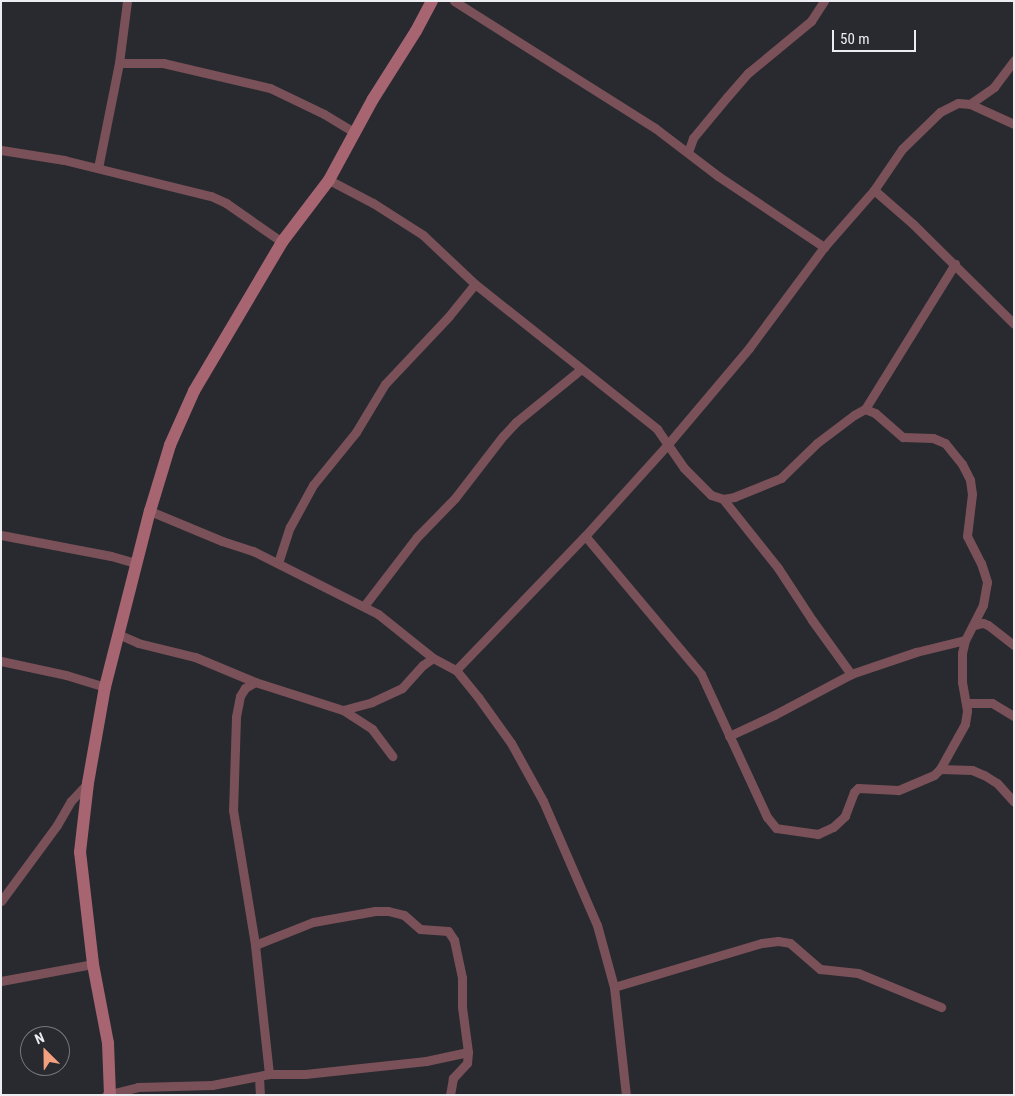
<!DOCTYPE html>
<style>
body{margin:0}
#map{position:relative;width:1015px;height:1096px;overflow:hidden;background:#282a2f;font-family:"Roboto Condensed",sans-serif}
div>[style]{position:absolute}
.street>*{height:9px;margin:-4.5px;padding:0 4.5px;transform-origin:4.5px;border-radius:4.5px;background:#7a5158}
.secondary>*{height:12px;margin:-6px;padding:0 6px;transform-origin:6px;border-radius:6px;background:#a66571}
span{translate:-50% -50%;white-space:nowrap;text-align:center;line-height:1.15;-webkit-text-stroke:4px #282a2f;paint-order:stroke}
.frame{position:absolute;inset:0;border:2px solid #ebedf0;pointer-events:none}
.north{position:absolute;left:20px;top:1026px;width:50px;height:50px;box-sizing:border-box;background:#282a2f;border:1px solid #76787c;border-radius:50%;rotate:337deg;font-size:14px;font-weight:700;line-height:20px;text-align:center;color:#ebedf0}
.north::after{content:'';display:block;margin:auto;width:18px;height:22px;background:#f2a07f;clip-path:polygon(50% 0,100% 100%,50% 72%,0 100%)}
.scale{position:absolute;left:832px;top:30px;width:84px;height:22px;box-sizing:border-box;border:2px solid #ebedf0;border-top:0;padding-left:6px;font-size:15px;line-height:18px;white-space:nowrap;color:#ebedf0;-webkit-text-stroke:4px #282a2f;paint-order:stroke}
</style>
<div id="map">
<div class="street">
<i style="left:454px;top:1px;width:238px;rotate:32.3deg"></i>
<i style="left:655px;top:128px;width:79px;rotate:37.3deg"></i>
<i style="left:718px;top:176px;width:128px;rotate:33.8deg"></i>
<i style="left:119px;top:63px;width:44px"></i>
<i style="left:163px;top:63px;width:110px;rotate:13.2deg"></i>
<i style="left:270px;top:88px;width:60px;rotate:25.7deg"></i>
<i style="left:324px;top:114px;width:35px;rotate:31deg"></i>
<i style="left:970px;top:104px;width:29px;rotate:-35deg"></i>
<i style="left:994px;top:87px;width:34px;rotate:-53deg"></i>
<i style="left:1px;top:150px;width:64px;rotate:9deg"></i>
<i style="left:64px;top:160px;width:151px;rotate:13.8deg"></i>
<i style="left:211px;top:196px;width:17px;rotate:25deg"></i>
<i style="left:226px;top:203px;width:68px;rotate:34.9deg"></i>
<i style="left:688px;top:152px;width:15px;rotate:-70deg"></i>
<i style="left:693px;top:138px;width:53px;rotate:-50.3deg"></i>
<i style="left:727px;top:97px;width:32px;rotate:-49deg"></i>
<i style="left:748px;top:73px;width:82px;rotate:-39.5deg"></i>
<i style="left:811px;top:21px;width:24px;rotate:-57deg"></i>
<i style="left:98px;top:168px;width:107px;rotate:-78.7deg"></i>
<i style="left:119px;top:63px;width:63px;rotate:-82.6deg"></i>
<i style="left:329px;top:180px;width:50px;rotate:27.6deg"></i>
<i style="left:373px;top:203px;width:59px;rotate:32.6deg"></i>
<i style="left:423px;top:235px;width:71px;rotate:43.3deg"></i>
<i style="left:475px;top:284px;width:233px;rotate:38.5deg"></i>
<i style="left:657px;top:429px;width:47px;rotate:55.3deg"></i>
<i style="left:684px;top:468px;width:38px;rotate:45deg"></i>
<i style="left:711px;top:495px;width:13px;rotate:18deg"></i>
<i style="left:723px;top:499px;width:11px;rotate:-10deg"></i>
<i style="left:734px;top:497px;width:51px;rotate:-22deg"></i>
<i style="left:781px;top:478px;width:50px;rotate:-44.2deg"></i>
<i style="left:817px;top:443px;width:46px;rotate:-37.1deg"></i>
<i style="left:854px;top:415px;width:13px;rotate:-29deg"></i>
<i style="left:865px;top:409px;width:11px;rotate:22deg"></i>
<i style="left:875px;top:413px;width:37px;rotate:41deg"></i>
<i style="left:903px;top:437px;width:30px;rotate:2deg"></i>
<i style="left:933px;top:438px;width:13px;rotate:23deg"></i>
<i style="left:945px;top:443px;width:27px;rotate:51deg"></i>
<i style="left:962px;top:464px;width:18px;rotate:63deg"></i>
<i style="left:970px;top:480px;width:14px;rotate:82deg"></i>
<i style="left:972px;top:494px;width:42px;rotate:96.8deg"></i>
<i style="left:967px;top:536px;width:30px;rotate:63deg"></i>
<i style="left:981px;top:563px;width:20px;rotate:72deg"></i>
<i style="left:987px;top:582px;width:23px;rotate:100deg"></i>
<i style="left:983px;top:605px;width:39px;rotate:117deg"></i>
<i style="left:965px;top:640px;width:13px;rotate:103deg"></i>
<i style="left:962px;top:653px;width:29px;rotate:90deg"></i>
<i style="left:962px;top:682px;width:29px;rotate:80deg"></i>
<i style="left:967px;top:711px;width:13px;rotate:99deg"></i>
<i style="left:965px;top:724px;width:51px;rotate:119.1deg"></i>
<i style="left:940px;top:769px;width:8px;rotate:135deg"></i>
<i style="left:934px;top:775px;width:39px;rotate:157deg"></i>
<i style="left:898px;top:790px;width:40px;rotate:-177.1deg"></i>
<i style="left:858px;top:788px;width:6px;rotate:135deg"></i>
<i style="left:854px;top:792px;width:26px;rotate:111deg"></i>
<i style="left:845px;top:816px;width:16px;rotate:137deg"></i>
<i style="left:833px;top:827px;width:17px;rotate:155deg"></i>
<i style="left:818px;top:834px;width:42px;rotate:-171.9deg"></i>
<i style="left:776px;top:828px;width:14px;rotate:-129deg"></i>
<i style="left:767px;top:817px;width:157px;rotate:-114.8deg"></i>
<i style="left:701px;top:674px;width:180px;rotate:-130deg"></i>
<i style="left:874px;top:190px;width:52px;rotate:41.1deg"></i>
<i style="left:913px;top:224px;width:142px;rotate:44.7deg"></i>
<i style="left:865px;top:409px;width:171px;rotate:-58.2deg"></i>
<i style="left:723px;top:499px;width:88px;rotate:51.4deg"></i>
<i style="left:778px;top:568px;width:62px;rotate:56.8deg"></i>
<i style="left:812px;top:620px;width:67px;rotate:54.2deg"></i>
<i style="left:150px;top:511px;width:78px;rotate:22.6deg"></i>
<i style="left:222px;top:541px;width:33px;rotate:18deg"></i>
<i style="left:253px;top:551px;width:140px;rotate:26.7deg"></i>
<i style="left:378px;top:614px;width:70px;rotate:38.7deg"></i>
<i style="left:433px;top:658px;width:26px;rotate:28deg"></i>
<i style="left:456px;top:670px;width:35px;rotate:51deg"></i>
<i style="left:478px;top:697px;width:57px;rotate:54.3deg"></i>
<i style="left:511px;top:743px;width:66px;rotate:61.1deg"></i>
<i style="left:543px;top:801px;width:135px;rotate:66.5deg"></i>
<i style="left:597px;top:925px;width:64px;rotate:74.7deg"></i>
<i style="left:614px;top:987px;width:109px;rotate:83.7deg"></i>
<i style="left:1px;top:535px;width:112px;rotate:10.8deg"></i>
<i style="left:111px;top:556px;width:25px;rotate:16deg"></i>
<i style="left:278px;top:563px;width:38px;rotate:-72deg"></i>
<i style="left:290px;top:527px;width:48px;rotate:-61.3deg"></i>
<i style="left:313px;top:485px;width:68px;rotate:-50.9deg"></i>
<i style="left:356px;top:432px;width:56px;rotate:-58.9deg"></i>
<i style="left:385px;top:384px;width:93px;rotate:-46.7deg"></i>
<i style="left:449px;top:316px;width:41px;rotate:-50.9deg"></i>
<i style="left:364px;top:606px;width:87px;rotate:-52.5deg"></i>
<i style="left:417px;top:537px;width:54px;rotate:-45.7deg"></i>
<i style="left:455px;top:498px;width:78px;rotate:-52.3deg"></i>
<i style="left:503px;top:436px;width:19px;rotate:-47deg"></i>
<i style="left:516px;top:422px;width:82px;rotate:-39.1deg"></i>
<i style="left:974px;top:625px;width:9px;rotate:-13deg"></i>
<i style="left:983px;top:623px;width:5px;rotate:22deg"></i>
<i style="left:988px;top:625px;width:33px;rotate:38deg"></i>
<i style="left:118px;top:634px;width:22px;rotate:24deg"></i>
<i style="left:138px;top:643px;width:59px;rotate:13.8deg"></i>
<i style="left:195px;top:657px;width:65px;rotate:22.6deg"></i>
<i style="left:255px;top:682px;width:92px;rotate:17.7deg"></i>
<i style="left:343px;top:710px;width:35px;rotate:33deg"></i>
<i style="left:372px;top:729px;width:34px;rotate:53deg"></i>
<i style="left:1px;top:661px;width:66px;rotate:12.2deg"></i>
<i style="left:66px;top:675px;width:41px;rotate:17.1deg"></i>
<i style="left:456px;top:670px;width:186px;rotate:-46.1deg"></i>
<i style="left:585px;top:536px;width:124px;rotate:-47.9deg"></i>
<i style="left:668px;top:444px;width:126px;rotate:-49.8deg"></i>
<i style="left:749px;top:348px;width:126px;rotate:-53.4deg"></i>
<i style="left:824px;top:247px;width:76px;rotate:-48.7deg"></i>
<i style="left:874px;top:190px;width:50px;rotate:-55.7deg"></i>
<i style="left:902px;top:149px;width:53px;rotate:-44.2deg"></i>
<i style="left:940px;top:112px;width:20px;rotate:-27deg"></i>
<i style="left:958px;top:103px;width:12px;rotate:5deg"></i>
<i style="left:970px;top:104px;width:48px;rotate:24.4deg"></i>
<i style="left:255px;top:682px;width:12px;rotate:149deg"></i>
<i style="left:245px;top:688px;width:9px;rotate:122deg"></i>
<i style="left:240px;top:696px;width:21px;rotate:101deg"></i>
<i style="left:236px;top:717px;width:93px;rotate:91.8deg"></i>
<i style="left:233px;top:810px;width:137px;rotate:80.7deg"></i>
<i style="left:255px;top:945px;width:130px;rotate:83.8deg"></i>
<i style="left:966px;top:703px;width:26px"></i>
<i style="left:992px;top:703px;width:26px;rotate:31deg"></i>
<i style="left:343px;top:710px;width:30px;rotate:-15deg"></i>
<i style="left:372px;top:702px;width:33px;rotate:-25deg"></i>
<i style="left:402px;top:688px;width:31px;rotate:-48deg"></i>
<i style="left:423px;top:665px;width:12px;rotate:-35deg"></i>
<i style="left:729px;top:736px;width:50px;rotate:-25deg"></i>
<i style="left:774px;top:715px;width:87px;rotate:-28deg"></i>
<i style="left:851px;top:674px;width:69px;rotate:-18.7deg"></i>
<i style="left:916px;top:652px;width:50px;rotate:-13.8deg"></i>
<i style="left:940px;top:769px;width:32px;rotate:2deg"></i>
<i style="left:972px;top:770px;width:13px;rotate:23deg"></i>
<i style="left:984px;top:775px;width:15px;rotate:32deg"></i>
<i style="left:997px;top:783px;width:25px;rotate:48deg"></i>
<i style="left:1px;top:901px;width:94px;rotate:-53.6deg"></i>
<i style="left:57px;top:825px;width:28px;rotate:-60deg"></i>
<i style="left:71px;top:801px;width:25px;rotate:-47deg"></i>
<i style="left:255px;top:945px;width:62px;rotate:-21.6deg"></i>
<i style="left:313px;top:922px;width:63px;rotate:-10.1deg"></i>
<i style="left:375px;top:911px;width:13px"></i>
<i style="left:388px;top:911px;width:16px;rotate:14deg"></i>
<i style="left:404px;top:915px;width:21px;rotate:41deg"></i>
<i style="left:420px;top:929px;width:28px;rotate:4deg"></i>
<i style="left:448px;top:931px;width:11px;rotate:56deg"></i>
<i style="left:454px;top:940px;width:39px;rotate:78deg"></i>
<i style="left:462px;top:978px;width:29px;rotate:90deg"></i>
<i style="left:462px;top:1007px;width:45px;rotate:82.4deg"></i>
<i style="left:468px;top:1052px;width:11px;rotate:95deg"></i>
<i style="left:467px;top:1063px;width:21px;rotate:133deg"></i>
<i style="left:453px;top:1078px;width:17px;rotate:100deg"></i>
<i style="left:1px;top:981px;width:94px;rotate:-10.5deg"></i>
<i style="left:614px;top:987px;width:154px;rotate:-16.6deg"></i>
<i style="left:762px;top:943px;width:16px;rotate:-7deg"></i>
<i style="left:778px;top:941px;width:12px;rotate:9deg"></i>
<i style="left:790px;top:943px;width:40px;rotate:41deg"></i>
<i style="left:820px;top:969px;width:38px;rotate:6deg"></i>
<i style="left:858px;top:973px;width:90px;rotate:22.3deg"></i>
<i style="left:259px;top:1077px;width:18px;rotate:87deg"></i>
<i style="left:106px;top:1095px;width:33px;rotate:-14deg"></i>
<i style="left:138px;top:1087px;width:74px;rotate:-1.5deg"></i>
<i style="left:212px;top:1085px;width:58px;rotate:-10.9deg"></i>
<i style="left:269px;top:1074px;width:36px"></i>
<i style="left:305px;top:1074px;width:122px;rotate:-6.1deg"></i>
<i style="left:426px;top:1061px;width:43px;rotate:-12.1deg"></i>
</div>
<div class="secondary">
<i style="left:110px;top:1095px;width:52px;rotate:-92.2deg"></i>
<i style="left:108px;top:1043px;width:80px;rotate:-100.8deg"></i>
<i style="left:93px;top:964px;width:113px;rotate:-96.6deg"></i>
<i style="left:80px;top:852px;width:69px;rotate:-83.4deg"></i>
<i style="left:88px;top:783px;width:97px;rotate:-80deg"></i>
<i style="left:105px;top:687px;width:182px;rotate:-75.7deg"></i>
<i style="left:150px;top:511px;width:69px;rotate:-73.1deg"></i>
<i style="left:170px;top:445px;width:59px;rotate:-66deg"></i>
<i style="left:194px;top:391px;width:173px;rotate:-59.4deg"></i>
<i style="left:282px;top:242px;width:78px;rotate:-52.8deg"></i>
<i style="left:329px;top:180px;width:92px;rotate:-61.5deg"></i>
<i style="left:373px;top:99px;width:80px;rotate:-57.7deg"></i>
<i style="left:416px;top:31px;width:34px;rotate:-62deg"></i>
</div>
<div class="frame"></div>
<div class="north">N</div>
<div class="scale">50 m</div>
</div>
